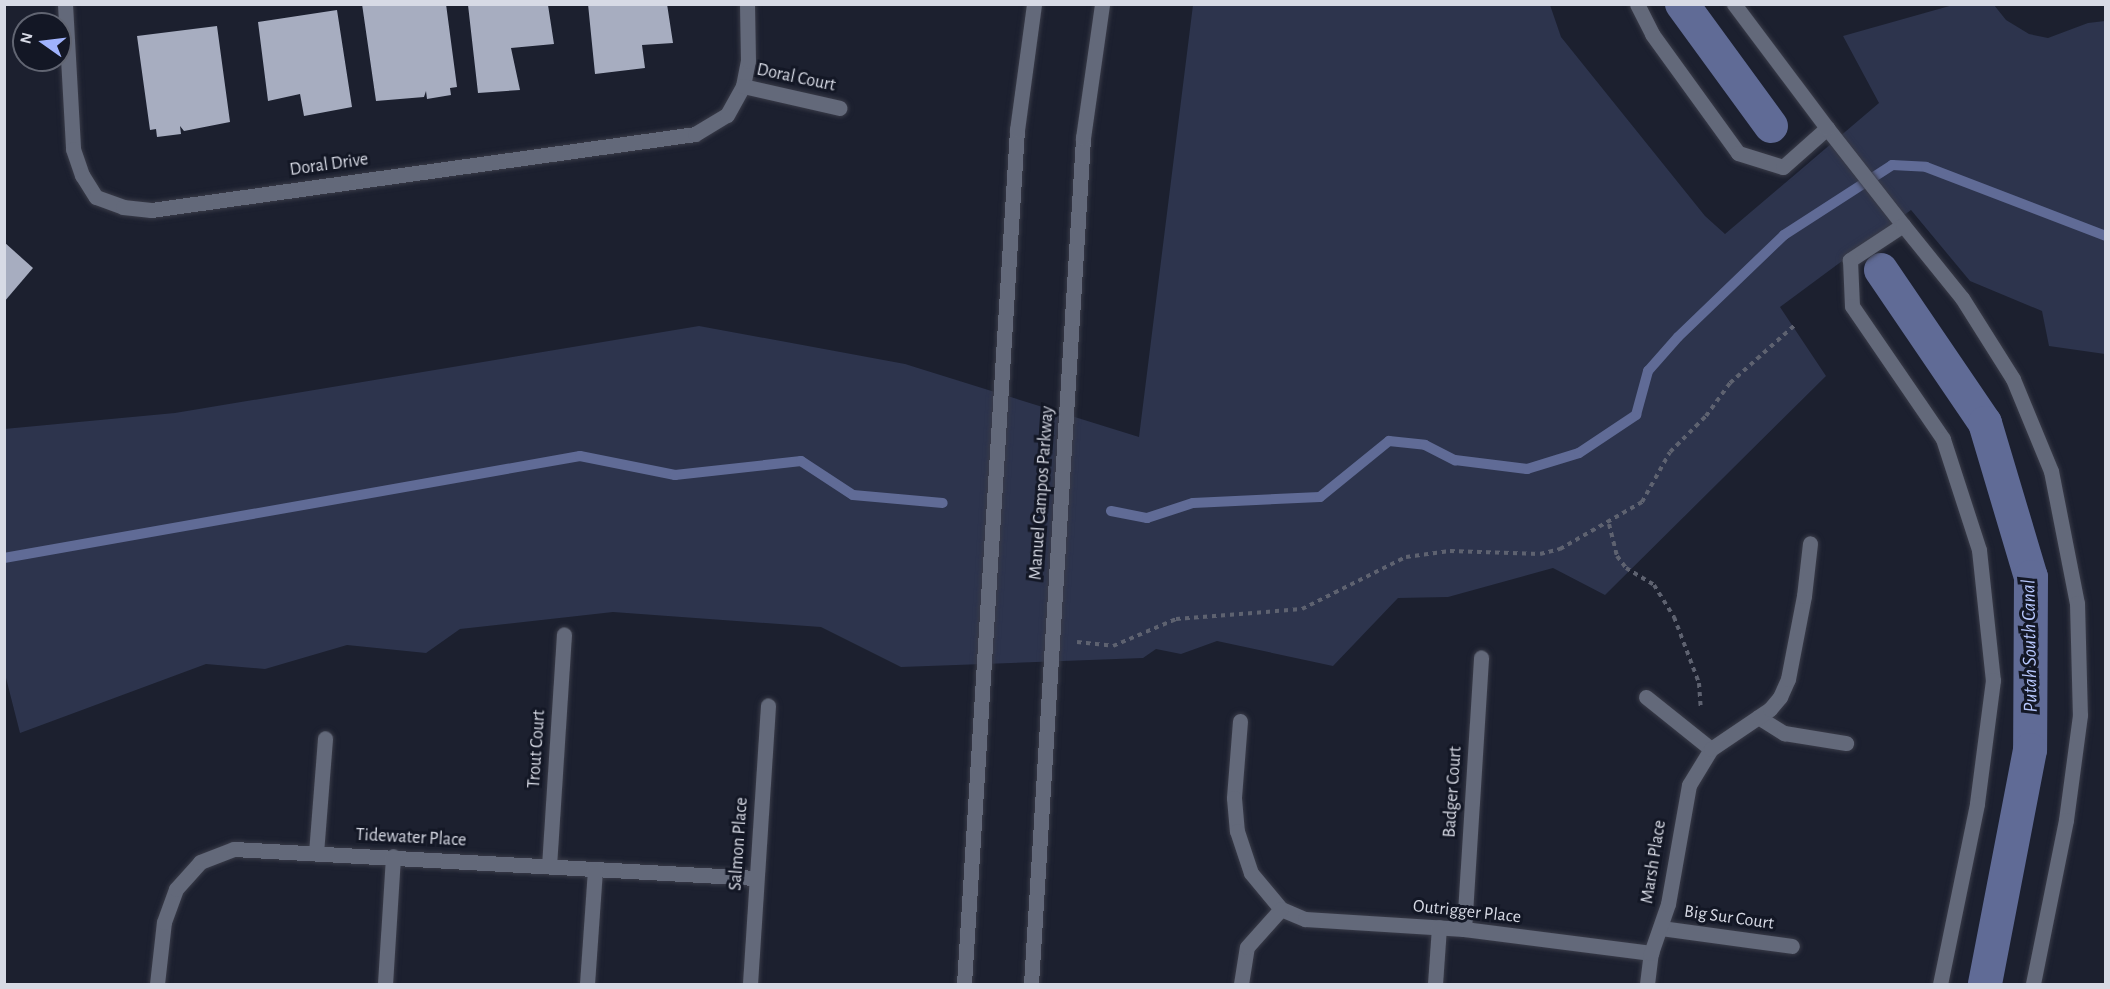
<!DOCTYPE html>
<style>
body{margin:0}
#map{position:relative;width:2110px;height:989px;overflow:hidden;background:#1c202f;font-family:"Alegreya Sans",sans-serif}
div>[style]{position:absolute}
.green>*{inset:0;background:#2d344d}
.stream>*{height:10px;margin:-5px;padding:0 5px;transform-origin:5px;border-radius:5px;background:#606b96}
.canal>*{height:34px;margin:-17px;padding:0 17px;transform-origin:17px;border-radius:17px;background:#606b96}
.building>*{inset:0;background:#a7adc0}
.path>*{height:4px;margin-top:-2px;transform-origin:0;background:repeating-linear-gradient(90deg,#5e6270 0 4.5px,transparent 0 9px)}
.roads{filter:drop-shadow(0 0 2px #393b48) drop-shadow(0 0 2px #393b48)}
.service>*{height:15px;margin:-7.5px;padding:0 7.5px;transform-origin:7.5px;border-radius:7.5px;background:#63697a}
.minor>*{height:15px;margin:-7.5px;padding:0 7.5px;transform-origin:7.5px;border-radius:7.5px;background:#63697a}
.secondary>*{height:15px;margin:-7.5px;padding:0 7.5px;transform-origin:7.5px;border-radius:7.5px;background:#63697a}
span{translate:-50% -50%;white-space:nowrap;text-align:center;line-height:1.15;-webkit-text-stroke:6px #131725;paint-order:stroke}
.street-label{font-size:18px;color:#d7dae5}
.water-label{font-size:20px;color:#b7c7fd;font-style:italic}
.frame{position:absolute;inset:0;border:6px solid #d7dae5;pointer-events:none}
.north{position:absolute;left:12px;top:12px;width:60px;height:60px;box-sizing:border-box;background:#131725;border:2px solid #616572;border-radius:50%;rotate:284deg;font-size:16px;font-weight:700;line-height:24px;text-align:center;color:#d7dae5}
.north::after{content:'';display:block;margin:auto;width:21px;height:27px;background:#a0b3fd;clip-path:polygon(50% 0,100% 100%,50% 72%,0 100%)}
</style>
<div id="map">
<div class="green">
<i style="clip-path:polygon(1193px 5px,1550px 5px,1561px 37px,1705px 216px,1725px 234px,1879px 103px,1843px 36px,1953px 5px,1994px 5px,2006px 20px,2029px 34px,2048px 38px,2088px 23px,2105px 21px,2105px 354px,2049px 346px,2042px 311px,1970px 281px,1911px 210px,1780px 307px,1826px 376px,1605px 595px,1553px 568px,1448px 597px,1398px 598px,1333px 666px,1217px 641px,1181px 654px,1156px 649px,1143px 658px,901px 667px,821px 627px,613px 612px,460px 629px,426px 653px,347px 645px,265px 669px,206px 664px,20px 733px,5px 674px,4px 429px,175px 413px,699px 326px,905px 364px,1139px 437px)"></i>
</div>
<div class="stream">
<i style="left:1111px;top:511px;width:37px;rotate:11deg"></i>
<i style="left:1147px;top:518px;width:48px;rotate:-18.1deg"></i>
<i style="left:1193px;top:503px;width:127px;rotate:-2.7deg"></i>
<i style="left:1320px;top:497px;width:89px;rotate:-39.1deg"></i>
<i style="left:1389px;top:441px;width:36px;rotate:6deg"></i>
<i style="left:1425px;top:445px;width:34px;rotate:27deg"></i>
<i style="left:1455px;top:460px;width:73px;rotate:7.1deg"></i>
<i style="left:1527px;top:469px;width:54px;rotate:-17.1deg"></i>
<i style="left:1579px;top:453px;width:69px;rotate:-33.7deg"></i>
<i style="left:1636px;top:415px;width:46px;rotate:-74.7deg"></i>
<i style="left:1648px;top:371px;width:45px;rotate:-48.6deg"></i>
<i style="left:1678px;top:337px;width:147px;rotate:-43.9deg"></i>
<i style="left:1784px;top:235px;width:129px;rotate:-32.9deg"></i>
<i style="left:1892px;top:165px;width:34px;rotate:3deg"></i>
<i style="left:1926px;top:167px;width:193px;rotate:21deg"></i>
<i style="left:4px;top:558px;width:585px;rotate:-10.04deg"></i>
<i style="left:580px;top:456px;width:97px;rotate:11.3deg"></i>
<i style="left:675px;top:475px;width:127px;rotate:-6.3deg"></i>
<i style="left:801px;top:461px;width:62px;rotate:33.2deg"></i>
<i style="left:853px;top:495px;width:90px;rotate:5.1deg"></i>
</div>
<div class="canal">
<i style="left:1682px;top:4px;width:151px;rotate:53.9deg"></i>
<i style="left:1881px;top:270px;width:185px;rotate:55.8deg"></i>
<i style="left:1985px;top:423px;width:161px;rotate:73.4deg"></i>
<i style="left:2031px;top:577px;width:173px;rotate:90.3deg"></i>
<i style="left:2030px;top:750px;width:238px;rotate:100.9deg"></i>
</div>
<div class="building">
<i style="clip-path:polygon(362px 4px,446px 4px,457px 87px,450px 88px,451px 95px,427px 99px,426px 91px,424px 97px,376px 101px)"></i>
<i style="clip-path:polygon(588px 4px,667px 4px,673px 43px,642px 45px,645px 68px,595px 74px)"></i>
<i style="clip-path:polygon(468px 5px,548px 5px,554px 44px,511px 48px,520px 90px,478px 93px)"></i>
<i style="clip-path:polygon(337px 10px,352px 107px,304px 116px,300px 94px,268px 101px,258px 22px)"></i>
<i style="clip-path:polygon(217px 26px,230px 122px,184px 131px,180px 126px,181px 134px,157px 137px,156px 129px,150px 130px,137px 36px)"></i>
<i style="clip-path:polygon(4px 242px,33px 268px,4px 302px)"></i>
</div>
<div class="path">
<i style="left:1609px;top:524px;width:33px;rotate:76deg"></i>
<i style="left:1617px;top:556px;width:15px;rotate:53deg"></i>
<i style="left:1626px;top:568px;width:33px;rotate:31deg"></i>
<i style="left:1654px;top:585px;width:38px;rotate:58deg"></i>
<i style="left:1674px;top:617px;width:71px;rotate:69.3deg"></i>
<i style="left:1699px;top:683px;width:26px;rotate:86deg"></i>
<i style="left:1077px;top:642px;width:36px;rotate:6deg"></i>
<i style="left:1113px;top:646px;width:69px;rotate:-23.2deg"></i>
<i style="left:1176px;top:619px;width:126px;rotate:-4.5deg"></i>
<i style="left:1302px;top:609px;width:116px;rotate:-26.6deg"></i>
<i style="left:1406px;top:557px;width:44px;rotate:-7.8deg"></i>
<i style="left:1450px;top:551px;width:90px;rotate:1.9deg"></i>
<i style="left:1540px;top:554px;width:21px;rotate:-14deg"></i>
<i style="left:1560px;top:549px;width:95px;rotate:-29.8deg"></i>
<i style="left:1642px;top:502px;width:57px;rotate:-60.8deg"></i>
<i style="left:1670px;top:452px;width:51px;rotate:-45deg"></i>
<i style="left:1706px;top:416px;width:41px;rotate:-54deg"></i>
<i style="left:1730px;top:383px;width:89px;rotate:-41.8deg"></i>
</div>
<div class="roads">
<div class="service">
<i style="left:1637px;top:4px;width:34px;rotate:63deg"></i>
<i style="left:1652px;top:34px;width:147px;rotate:54.1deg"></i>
<i style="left:1738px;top:153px;width:47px;rotate:17.3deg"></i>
<i style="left:1783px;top:167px;width:59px;rotate:-41.6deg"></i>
<i style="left:1827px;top:128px;width:123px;rotate:51.9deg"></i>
<i style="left:1903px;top:225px;width:64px;rotate:146.6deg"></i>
<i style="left:1850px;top:260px;width:46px;rotate:87.5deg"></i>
<i style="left:1852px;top:306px;width:161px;rotate:55.6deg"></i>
<i style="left:1943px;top:439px;width:117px;rotate:72deg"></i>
<i style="left:1979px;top:550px;width:131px;rotate:83.9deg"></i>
<i style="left:1993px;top:680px;width:125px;rotate:97.4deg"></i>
<i style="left:1977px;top:804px;width:184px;rotate:101.6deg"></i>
<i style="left:1734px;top:4px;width:155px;rotate:53.1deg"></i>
<i style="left:1903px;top:225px;width:94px;rotate:51.1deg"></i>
<i style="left:1962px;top:298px;width:96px;rotate:57.8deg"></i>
<i style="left:2013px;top:379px;width:100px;rotate:67.6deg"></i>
<i style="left:2051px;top:471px;width:135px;rotate:78.9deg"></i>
<i style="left:2077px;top:603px;width:112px;rotate:88.5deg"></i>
<i style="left:2080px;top:715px;width:106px;rotate:97.6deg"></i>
<i style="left:2066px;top:820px;width:167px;rotate:101.4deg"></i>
</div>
<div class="minor">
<i style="left:65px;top:4px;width:145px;rotate:86.8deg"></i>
<i style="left:73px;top:149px;width:28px;rotate:71deg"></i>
<i style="left:82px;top:175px;width:26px;rotate:58deg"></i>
<i style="left:96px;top:197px;width:29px;rotate:20deg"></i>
<i style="left:123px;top:207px;width:28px;rotate:6deg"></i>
<i style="left:151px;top:210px;width:549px;rotate:-7.95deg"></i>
<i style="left:695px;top:134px;width:37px;rotate:-31deg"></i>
<i style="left:727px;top:115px;width:33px;rotate:-61deg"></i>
<i style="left:743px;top:86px;width:25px;rotate:-79deg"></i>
<i style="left:748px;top:61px;width:57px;rotate:-91deg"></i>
<i style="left:743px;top:86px;width:99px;rotate:12.8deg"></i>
<i style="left:1646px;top:697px;width:83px;rotate:38.7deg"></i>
<i style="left:1758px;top:717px;width:31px;rotate:32deg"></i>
<i style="left:1784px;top:733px;width:63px;rotate:9.2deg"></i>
<i style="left:1240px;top:721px;width:77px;rotate:94.5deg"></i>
<i style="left:1234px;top:798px;width:33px;rotate:85deg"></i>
<i style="left:1237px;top:831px;width:44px;rotate:71.6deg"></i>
<i style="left:1251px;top:873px;width:47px;rotate:50.2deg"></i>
<i style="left:1281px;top:909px;width:26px;rotate:23deg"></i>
<i style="left:1305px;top:919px;width:159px;rotate:3.6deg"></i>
<i style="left:1464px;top:929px;width:189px;rotate:7.3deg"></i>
<i style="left:316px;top:853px;width:115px;rotate:-85.5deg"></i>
<i style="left:549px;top:866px;width:232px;rotate:-86.3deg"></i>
<i style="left:1661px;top:928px;width:132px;rotate:7.8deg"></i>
<i style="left:1464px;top:929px;width:272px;rotate:-86.4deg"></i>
<i style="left:157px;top:984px;width:62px;rotate:-83.6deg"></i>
<i style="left:164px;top:922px;width:35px;rotate:-70deg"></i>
<i style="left:176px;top:889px;width:36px;rotate:-48deg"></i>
<i style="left:200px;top:862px;width:36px;rotate:-21deg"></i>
<i style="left:234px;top:849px;width:523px;rotate:3.18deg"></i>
<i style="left:385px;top:984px;width:128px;rotate:-86.4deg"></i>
<i style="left:587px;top:984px;width:115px;rotate:-86deg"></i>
<i style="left:750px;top:984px;width:279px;rotate:-86.3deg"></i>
<i style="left:1241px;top:984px;width:37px;rotate:-81deg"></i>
<i style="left:1247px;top:947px;width:51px;rotate:-48.2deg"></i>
<i style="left:1435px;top:984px;width:57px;rotate:-86deg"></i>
<i style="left:1647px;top:984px;width:31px;rotate:-83deg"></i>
<i style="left:1651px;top:953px;width:52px;rotate:-70.9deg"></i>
<i style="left:1668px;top:904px;width:121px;rotate:-80deg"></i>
<i style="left:1689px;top:785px;width:42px;rotate:-58.6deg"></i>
<i style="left:1711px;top:749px;width:71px;rotate:-34.1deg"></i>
<i style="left:1770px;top:709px;width:16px;rotate:-50deg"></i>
<i style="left:1780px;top:697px;width:20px;rotate:-66deg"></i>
<i style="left:1788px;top:679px;width:85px;rotate:-79.1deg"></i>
<i style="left:1804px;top:596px;width:53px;rotate:-83.5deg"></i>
</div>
<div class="secondary">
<i style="left:964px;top:984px;width:856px;rotate:-86.45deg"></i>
<i style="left:1017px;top:130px;width:127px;rotate:-82.3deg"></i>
<i style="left:1031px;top:984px;width:848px;rotate:-86.48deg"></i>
<i style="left:1083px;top:138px;width:135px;rotate:-81.9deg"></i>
</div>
</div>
<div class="street-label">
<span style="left:796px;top:78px;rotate:12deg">Doral Court</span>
<span style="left:329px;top:165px;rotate:-8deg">Doral Drive</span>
<span style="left:1042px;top:493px;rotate:-86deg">Manuel Campos Parkway</span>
<span style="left:537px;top:749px;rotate:-86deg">Trout Court</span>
<span style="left:1453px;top:792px;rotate:-86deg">Badger Court</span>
<span style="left:411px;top:838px;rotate:3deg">Tidewater Place</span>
<span style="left:739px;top:844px;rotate:-86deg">Salmon Place</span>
<span style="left:1654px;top:862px;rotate:-81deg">Marsh Place</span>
<span style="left:1467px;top:912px;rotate:6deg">Outrigger Place</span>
<span style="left:1729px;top:918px;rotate:8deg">Big Sur Court</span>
</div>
<div class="water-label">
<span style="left:2030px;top:646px;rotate:-91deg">Putah South Canal</span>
</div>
<div class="frame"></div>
<div class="north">N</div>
</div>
